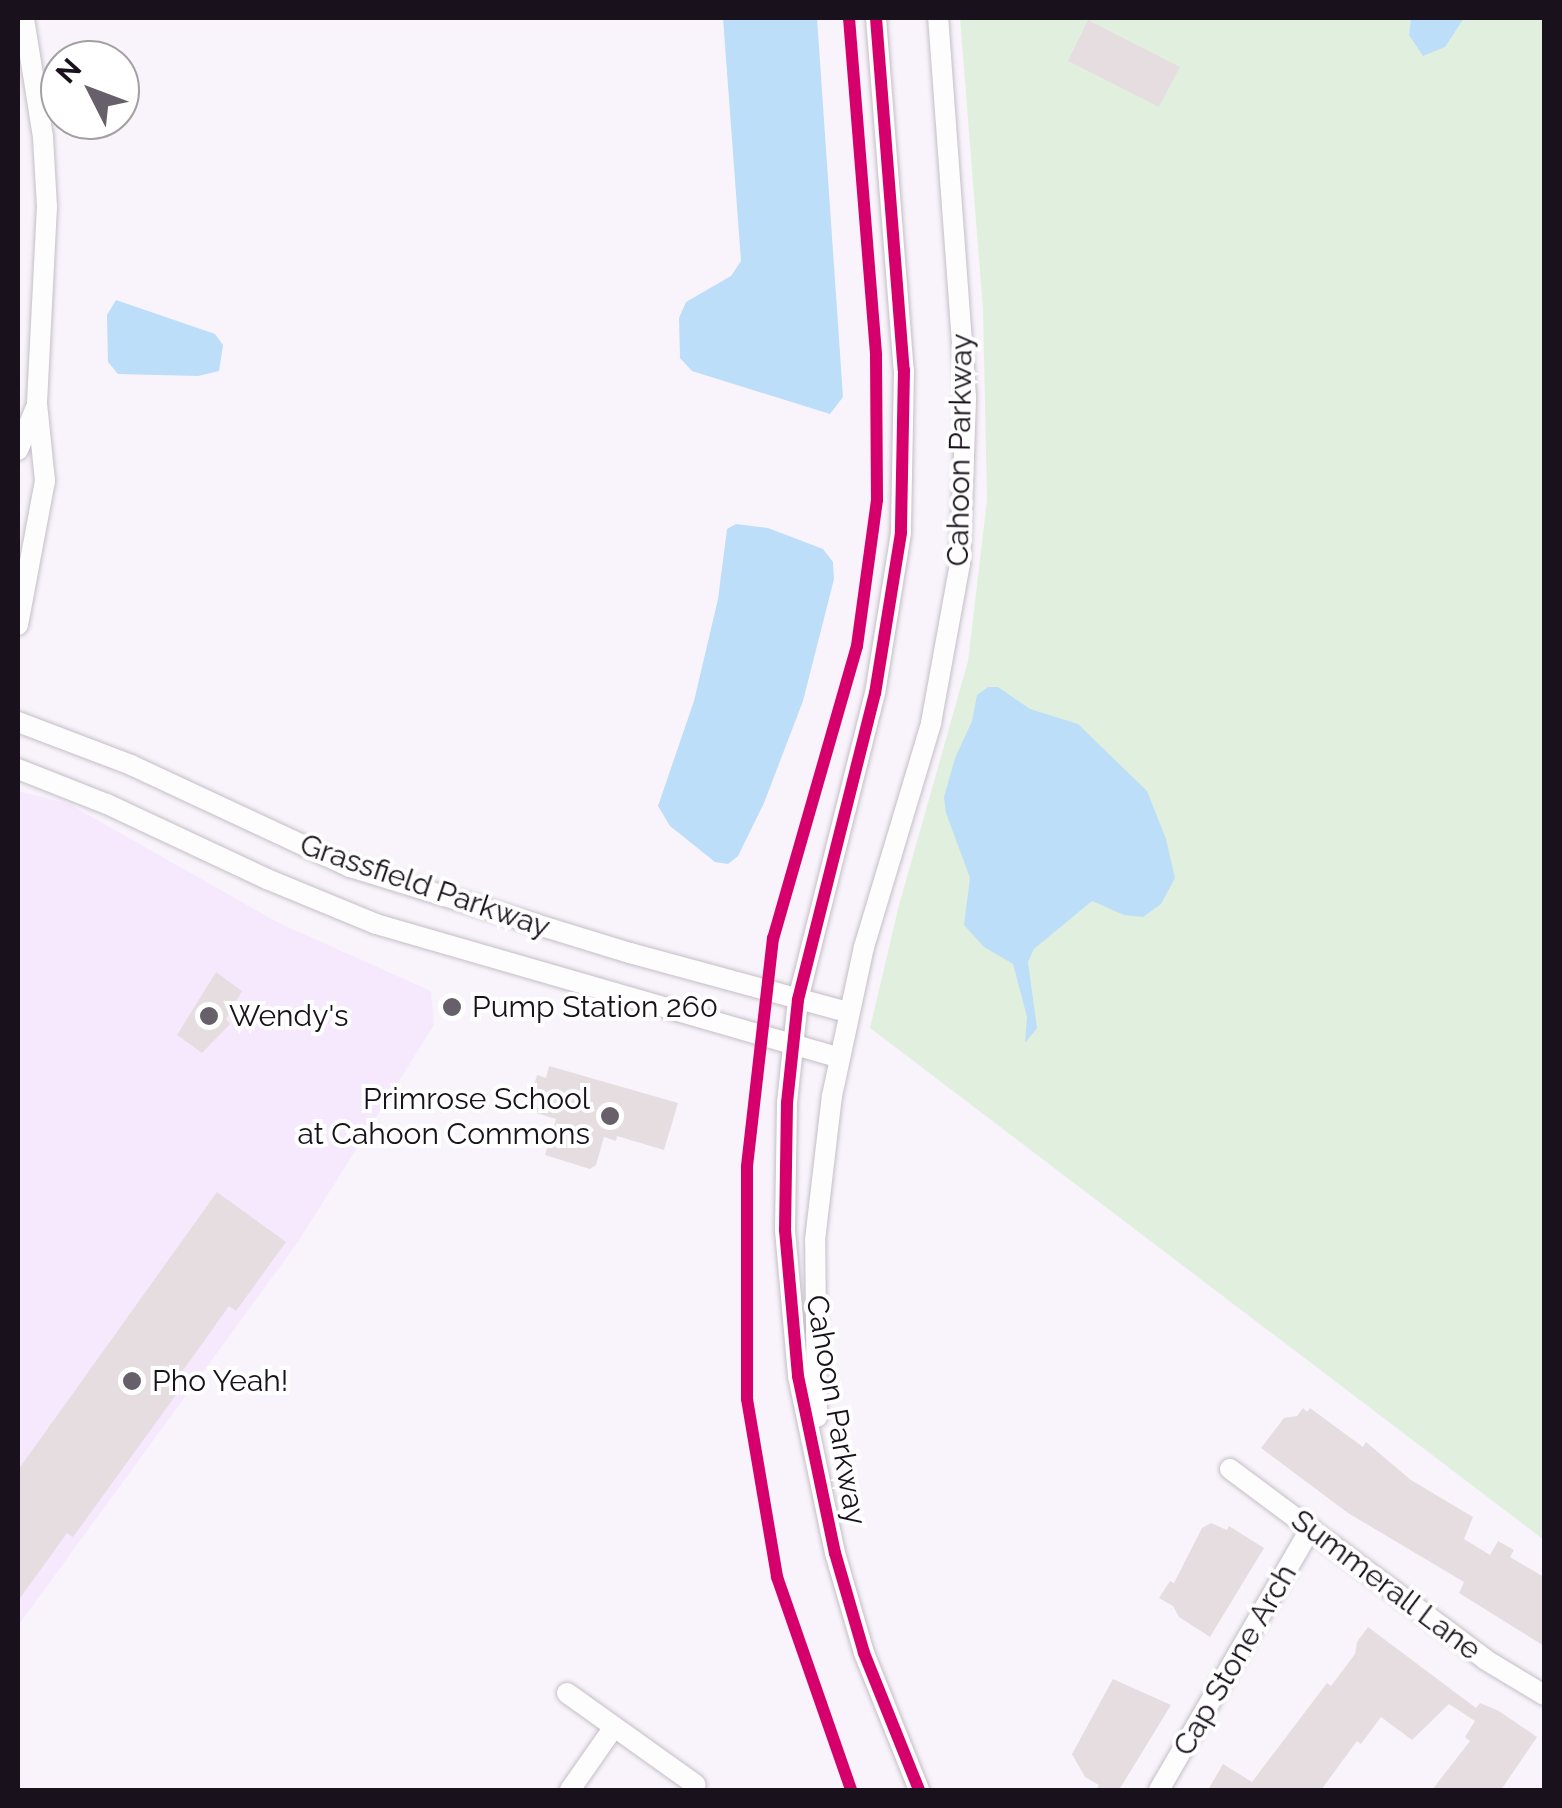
<!DOCTYPE html>
<style>
body{margin:0}
#map{position:relative;width:1562px;height:1808px;overflow:hidden;background:#f9f4fb;font-family:Raleway,sans-serif}
div>[style]{position:absolute}
.built>*{inset:0;background:#f7e9fd}
.green>*{inset:0;background:#e1f0de}
.water>*{inset:0;background:#bcdef8}
.building>*{inset:0;background:#e6dde0}
.roads{filter:drop-shadow(0 0 2px #c4bec7) drop-shadow(0 0 2px #c4bec7)}
.minor>*{height:20px;margin:-10px;padding:0 10px;transform-origin:10px;border-radius:10px;background:#fefdfe}
.cycleway>*{height:12px;margin:-6px;padding:0 6px;transform-origin:6px;border-radius:6px;background:#d6006c}
.dots>*{width:28px;height:28px;translate:-50% -50%;box-sizing:border-box;border:5px solid #fff;border-radius:50%}
span{translate:-50% -50%;white-space:nowrap;text-align:center;line-height:1.15;-webkit-text-stroke:8px #fff;paint-order:stroke}
.street-label{font-size:30px;color:#19111c}
.poi-label{font-size:30px;color:#19111c}
.left{translate:0 -50%;text-align:left}
.right{translate:-100% -50%;text-align:right}
.frame{position:absolute;inset:0;border:20px solid #19111c;pointer-events:none}
.north{position:absolute;left:40px;top:40px;width:100px;height:100px;box-sizing:border-box;background:#fff;border:2px solid #a3a0a4;border-radius:50%;rotate:312deg;font-size:28px;font-weight:700;line-height:40px;text-align:center;color:#19111c}
.north::after{content:'';display:block;margin:auto;width:35px;height:45px;background:#67606a;clip-path:polygon(50% 0,100% 100%,50% 72%,0 100%)}
</style>
<div id="map">
<div class="built">
<i style="clip-path:polygon(18px 791px,69px 804px,279px 923px,431px 991px,434px 1025px,298px 1242px,18px 1626px)"></i>
</div>
<div class="green">
<i style="clip-path:polygon(960px 18px,1544px 18px,1544px 1540px,870px 1028px,899px 905px,968px 661px,987px 500px,983px 310px)"></i>
</div>
<div class="water">
<i style="clip-path:polygon(723px 18px,817px 18px,843px 397px,830px 414px,692px 371px,680px 358px,679px 318px,686px 302px,731px 276px,741px 261px)"></i>
<i style="clip-path:polygon(1411px 18px,1464px 18px,1445px 47px,1423px 56px,1409px 35px)"></i>
<i style="clip-path:polygon(116px 300px,215px 334px,223px 345px,219px 371px,198px 376px,118px 374px,108px 362px,107px 315px)"></i>
<i style="clip-path:polygon(736px 524px,768px 528px,823px 549px,833px 562px,834px 579px,803px 701px,764px 803px,738px 856px,728px 864px,715px 862px,670px 826px,658px 806px,694px 701px,718px 599px,727px 529px)"></i>
<i style="clip-path:polygon(988px 687px,998px 687px,1030px 709px,1078px 724px,1147px 791px,1166px 839px,1175px 878px,1161px 904px,1143px 917px,1124px 915px,1092px 901px,1034px 949px,1028px 962px,1037px 1028px,1025px 1043px,1027px 1017px,1013px 964px,984px 947px,964px 925px,970px 878px,946px 813px,944px 797px,955px 758px,972px 721px,977px 695px)"></i>
</div>
<div class="building">
<i style="clip-path:polygon(1088px 20px,1180px 67px,1159px 107px,1068px 61px)"></i>
<i style="clip-path:polygon(216px 972px,242px 991px,226px 1019px,230px 1024px,202px 1053px,177px 1035px)"></i>
<i style="clip-path:polygon(549px 1066px,678px 1103px,664px 1150px,617px 1136px,616px 1141px,604px 1137px,596px 1165px,590px 1169px,545px 1155px,556px 1119px,536px 1113px,539px 1100px,530px 1098px,537px 1075px,546px 1078px)"></i>
<i style="clip-path:polygon(217px 1192px,286px 1242px,236px 1311px,229px 1306px,169px 1390px,176px 1395px,73px 1537px,67px 1533px,18px 1601px,18px 1470px)"></i>
<i style="clip-path:polygon(1303px 1408px,1307px 1412px,1310px 1408px,1363px 1447px,1366px 1442px,1411px 1480px,1473px 1517px,1464px 1539px,1490px 1555px,1498px 1541px,1514px 1550px,1510px 1557px,1544px 1577px,1544px 1646px,1459px 1593px,1464px 1582px,1348px 1513px,1261px 1448px,1284px 1418px,1297px 1416px)"></i>
<i style="clip-path:polygon(1211px 1523px,1227px 1530px,1229px 1526px,1264px 1548px,1210px 1637px,1179px 1617px,1173px 1606px,1159px 1598px,1170px 1581px,1174px 1583px,1202px 1528px)"></i>
<i style="clip-path:polygon(1368px 1627px,1476px 1708px,1480px 1703px,1499px 1711px,1537px 1737px,1501px 1790px,1432px 1790px,1470px 1741px,1465px 1737px,1475px 1721px,1449px 1704px,1412px 1740px,1381px 1717px,1361px 1744px,1357px 1741px,1321px 1790px,1208px 1790px,1223px 1764px,1252px 1782px,1327px 1683px,1331px 1686px,1355px 1654px,1357px 1642px)"></i>
<i style="clip-path:polygon(1113px 1679px,1171px 1705px,1119px 1790px,1096px 1790px,1099px 1785px,1085px 1777px,1072px 1754px)"></i>
</div>
<div class="roads">
<div class="minor">
<i style="left:876px;top:18px;width:353px;rotate:85.5deg"></i>
<i style="left:904px;top:370px;width:163px;rotate:91.1deg"></i>
<i style="left:901px;top:533px;width:162px;rotate:99.2deg"></i>
<i style="left:875px;top:693px;width:317px;rotate:104.1deg"></i>
<i style="left:798px;top:1000px;width:104px;rotate:96.1deg"></i>
<i style="left:787px;top:1103px;width:127px;rotate:90.9deg"></i>
<i style="left:785px;top:1230px;width:147px;rotate:84.9deg"></i>
<i style="left:798px;top:1376px;width:181px;rotate:78.2deg"></i>
<i style="left:835px;top:1553px;width:104px;rotate:73.8deg"></i>
<i style="left:864px;top:1653px;width:148px;rotate:68.1deg"></i>
<i style="left:18px;top:450px;width:49px;rotate:-67.1deg"></i>
<i style="left:18px;top:625px;width:147px;rotate:-79.4deg"></i>
<i style="left:45px;top:481px;width:78px;rotate:-95.9deg"></i>
<i style="left:37px;top:403px;width:196px;rotate:-87.1deg"></i>
<i style="left:47px;top:207px;width:70px;rotate:-93.3deg"></i>
<i style="left:43px;top:137px;width:121px;rotate:-99.1deg"></i>
<i style="left:18px;top:722px;width:121px;rotate:20.8deg"></i>
<i style="left:131px;top:765px;width:242px;rotate:25deg"></i>
<i style="left:350px;top:867px;width:293px;rotate:17.1deg"></i>
<i style="left:630px;top:953px;width:225px;rotate:15.2deg"></i>
<i style="left:18px;top:769px;width:96px;rotate:21.5deg"></i>
<i style="left:107px;top:804px;width:177px;rotate:25.1deg"></i>
<i style="left:267px;top:879px;width:118px;rotate:22.4deg"></i>
<i style="left:376px;top:924px;width:482px;rotate:16.1deg"></i>
<i style="left:817px;top:1417px;width:177px;rotate:-90.6deg"></i>
<i style="left:815px;top:1240px;width:145px;rotate:-83.3deg"></i>
<i style="left:832px;top:1096px;width:152px;rotate:-77.9deg"></i>
<i style="left:864px;top:947px;width:234px;rotate:-73.3deg"></i>
<i style="left:931px;top:723px;width:162px;rotate:-79.7deg"></i>
<i style="left:960px;top:564px;width:167px;rotate:-87.9deg"></i>
<i style="left:966px;top:397px;width:380px;rotate:-94.2deg"></i>
<i style="left:1230px;top:1469px;width:319px;rotate:36.7deg"></i>
<i style="left:1486px;top:1660px;width:68px;rotate:31.1deg"></i>
<i style="left:567px;top:1693px;width:158px;rotate:35.5deg"></i>
<i style="left:570px;top:1790px;width:77px;rotate:-55.1deg"></i>
<i style="left:1159px;top:1790px;width:302px;rotate:-59.9deg"></i>
</div>
</div>
<div class="cycleway">
<i style="left:849px;top:18px;width:338px;rotate:85.4deg"></i>
<i style="left:876px;top:355px;width:145px;rotate:89.6deg"></i>
<i style="left:877px;top:500px;width:147px;rotate:97.8deg"></i>
<i style="left:857px;top:646px;width:304px;rotate:106deg"></i>
<i style="left:773px;top:938px;width:230px;rotate:96.5deg"></i>
<i style="left:747px;top:1167px;width:232px;rotate:90deg"></i>
<i style="left:747px;top:1399px;width:181px;rotate:80.4deg"></i>
<i style="left:777px;top:1577px;width:225px;rotate:70.8deg"></i>
<i style="left:876px;top:18px;width:353px;rotate:85.5deg"></i>
<i style="left:904px;top:370px;width:163px;rotate:91.1deg"></i>
<i style="left:901px;top:533px;width:162px;rotate:99.2deg"></i>
<i style="left:875px;top:693px;width:317px;rotate:104.1deg"></i>
<i style="left:798px;top:1000px;width:104px;rotate:96.1deg"></i>
<i style="left:787px;top:1103px;width:127px;rotate:90.9deg"></i>
<i style="left:785px;top:1230px;width:147px;rotate:84.9deg"></i>
<i style="left:798px;top:1376px;width:181px;rotate:78.2deg"></i>
<i style="left:835px;top:1553px;width:104px;rotate:73.8deg"></i>
<i style="left:864px;top:1653px;width:148px;rotate:68.1deg"></i>
</div>
<div class="dots">
<i style="left:452px;top:1007px;background:#67606a"></i>
<i style="left:209px;top:1016px;background:#67606a"></i>
<i style="left:610px;top:1116px;background:#67606a"></i>
<i style="left:132px;top:1381px;background:#67606a"></i>
</div>
<div class="street-label">
<span style="left:960px;top:450px;rotate:-89deg">Cahoon Parkway</span>
<span style="left:425px;top:886px;rotate:19deg">Grassfield Parkway</span>
<span style="left:836px;top:1410px;rotate:80deg">Cahoon Parkway</span>
<span style="left:1386px;top:1585px;rotate:37deg">Summerall Lane</span>
<span style="left:1235px;top:1660px;rotate:-60deg">Cap Stone Arch</span>
</div>
<div class="poi-label">
<span class="left" style="left:472px;top:1007px">Pump Station 260</span>
<span class="left" style="left:229px;top:1016px">Wendy's</span>
<span class="right" style="left:590px;top:1116px">Primrose School<br>at Cahoon Commons</span>
<span class="left" style="left:152px;top:1381px">Pho Yeah!</span>
</div>
<div class="frame"></div>
<div class="north">N</div>
</div>
